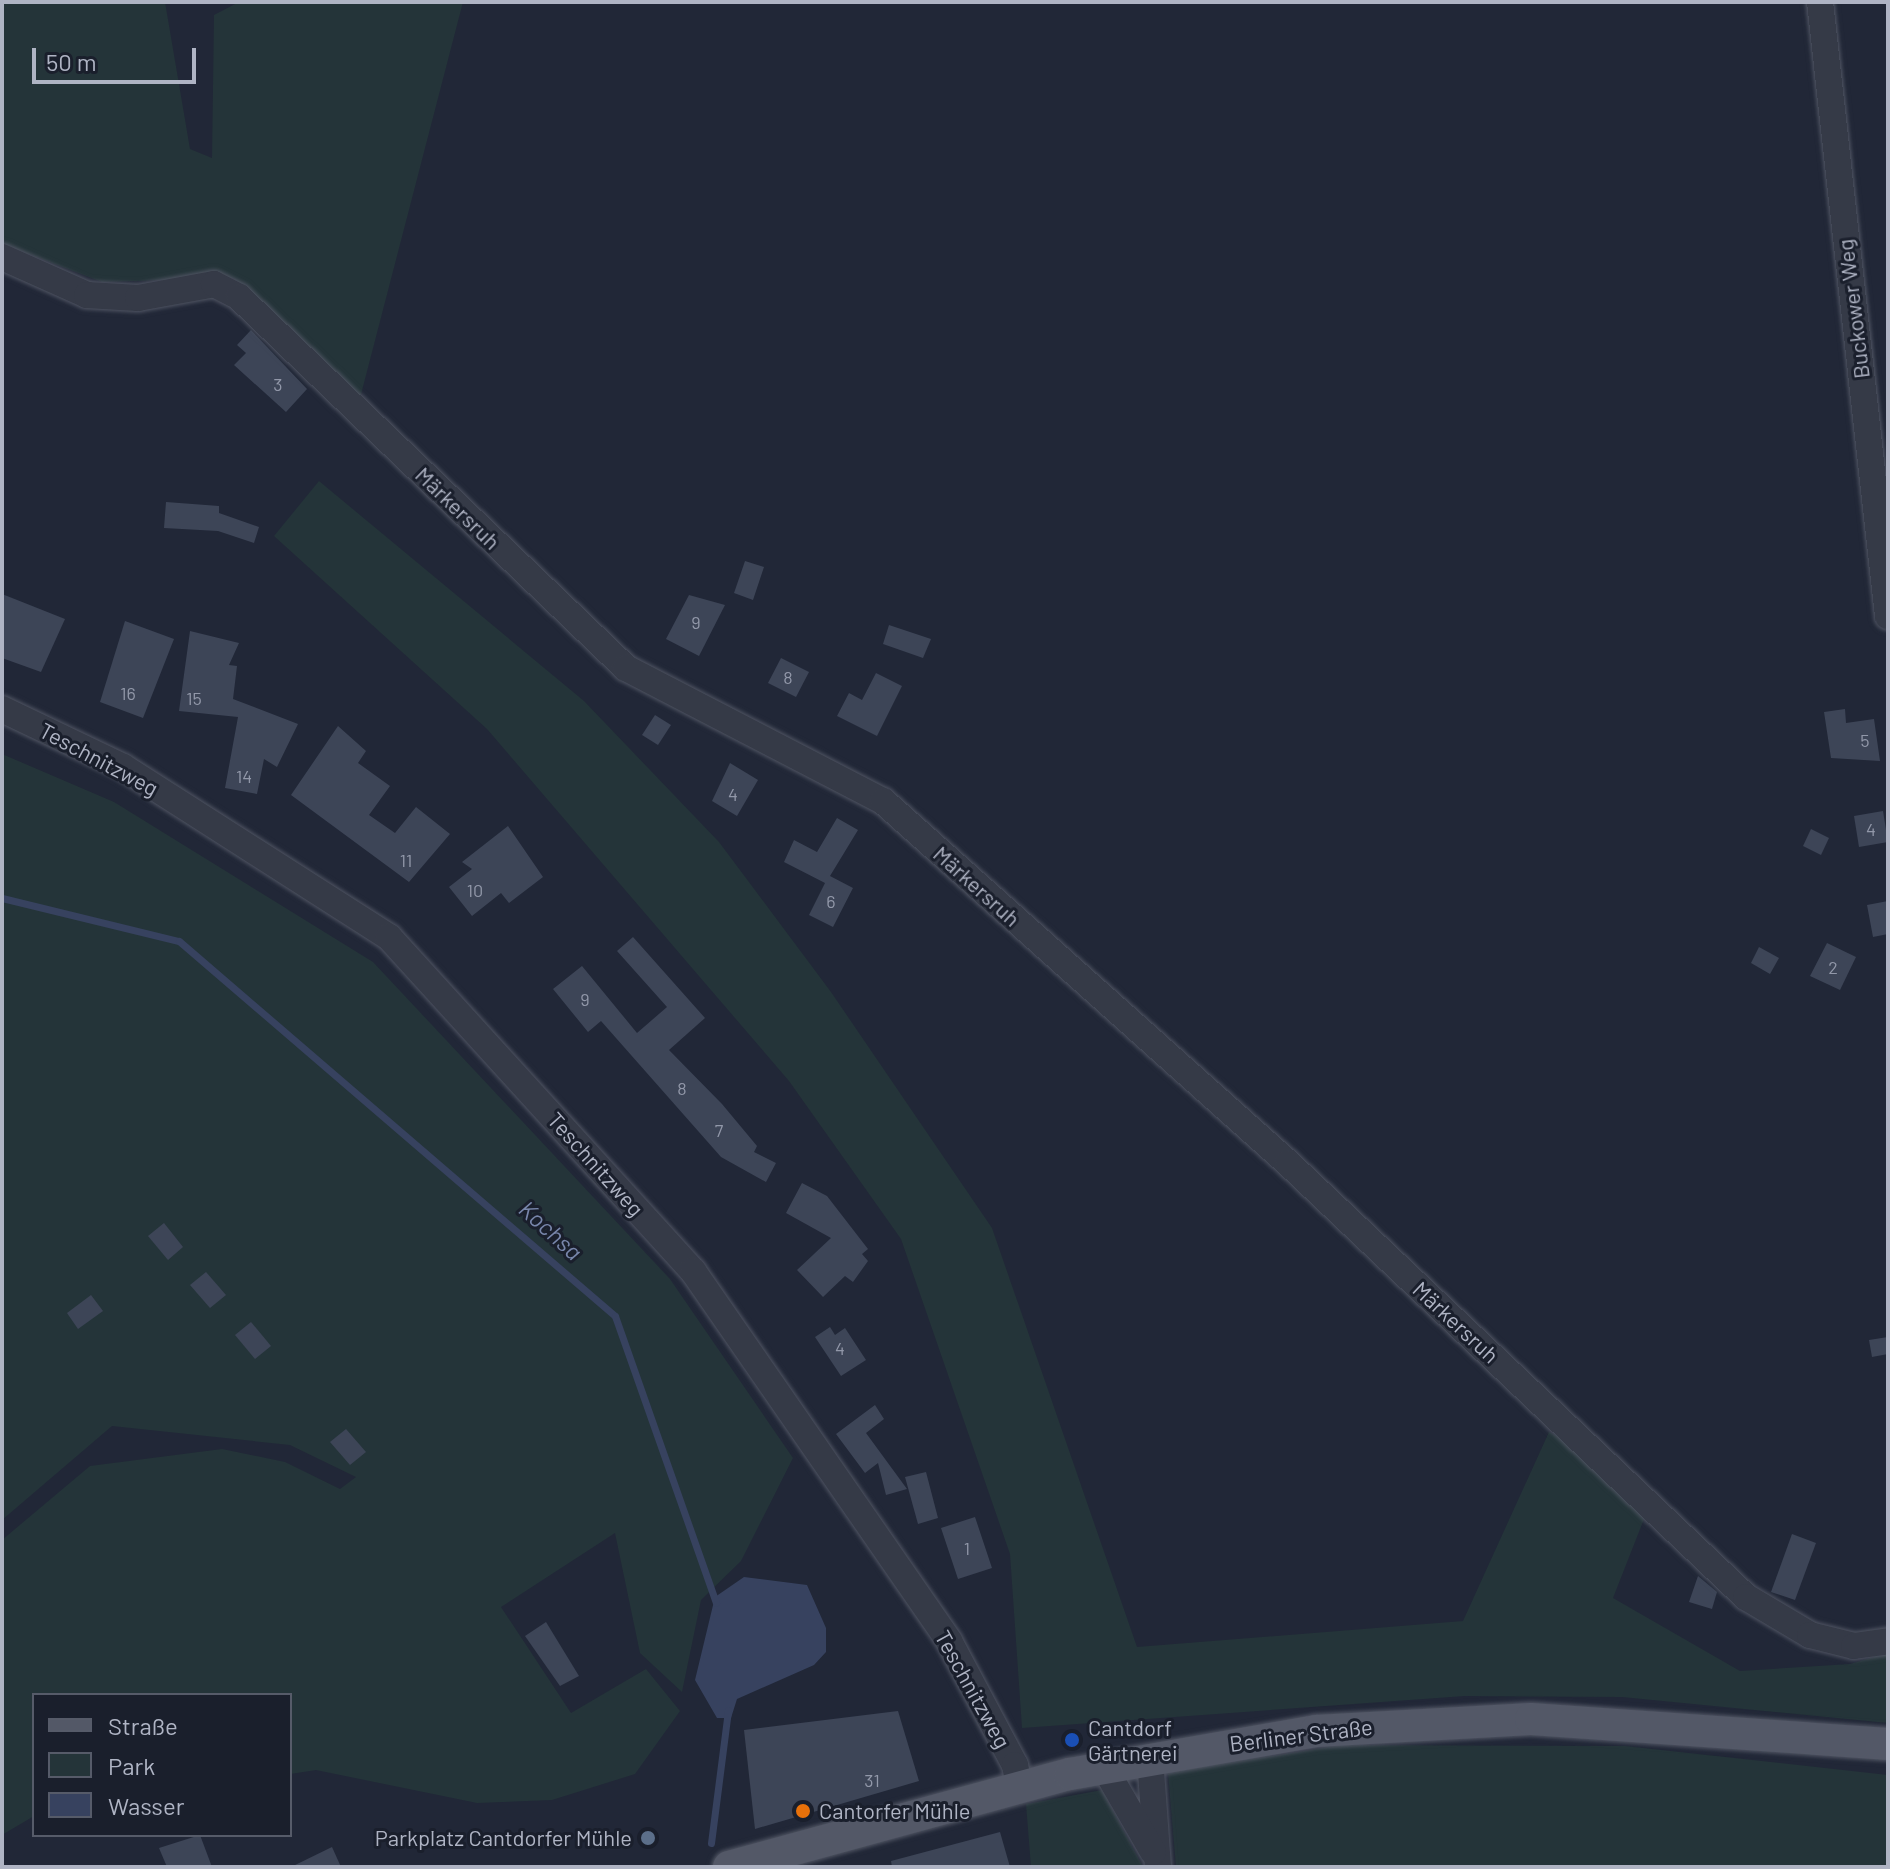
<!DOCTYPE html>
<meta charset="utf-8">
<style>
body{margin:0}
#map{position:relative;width:1890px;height:1869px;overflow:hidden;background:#212737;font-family:Barlow,sans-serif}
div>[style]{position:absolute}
.green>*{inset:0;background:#243439}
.water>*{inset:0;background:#37425f}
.stream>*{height:7px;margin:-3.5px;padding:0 3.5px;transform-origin:3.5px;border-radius:3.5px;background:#37425f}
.building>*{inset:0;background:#3d4557}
.roads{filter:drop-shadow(0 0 2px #4f5462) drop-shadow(0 0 2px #4f5462)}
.minor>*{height:26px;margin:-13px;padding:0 13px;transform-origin:13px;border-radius:13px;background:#353a47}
.major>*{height:32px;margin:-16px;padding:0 16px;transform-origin:16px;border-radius:16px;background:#535867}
.dots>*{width:22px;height:22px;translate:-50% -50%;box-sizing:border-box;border:4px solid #1a1f2c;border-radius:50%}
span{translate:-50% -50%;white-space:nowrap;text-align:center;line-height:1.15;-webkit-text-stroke:6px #1a1f2c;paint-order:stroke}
.number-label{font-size:18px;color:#9298a9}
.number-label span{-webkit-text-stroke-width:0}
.street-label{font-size:22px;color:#afb4c4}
.poi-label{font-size:22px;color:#afb4c4}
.left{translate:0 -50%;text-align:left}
.right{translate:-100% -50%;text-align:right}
.water-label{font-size:24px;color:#7886ab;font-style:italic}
.frame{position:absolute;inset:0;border:4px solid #afb4c4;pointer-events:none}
.legend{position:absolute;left:32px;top:1693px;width:260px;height:144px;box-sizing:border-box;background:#1a1f2c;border:2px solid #565b69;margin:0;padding:10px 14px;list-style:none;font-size:24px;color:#afb4c4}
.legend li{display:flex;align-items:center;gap:16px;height:40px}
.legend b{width:40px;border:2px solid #565b69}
.scale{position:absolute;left:32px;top:48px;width:164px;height:36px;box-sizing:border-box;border:4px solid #afb4c4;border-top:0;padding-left:10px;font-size:24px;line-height:28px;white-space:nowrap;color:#afb4c4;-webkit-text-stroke:6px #1a1f2c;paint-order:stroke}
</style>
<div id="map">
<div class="green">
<i style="clip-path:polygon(2px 2px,165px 2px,190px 149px,212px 158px,214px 15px,239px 2px,463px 2px,358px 406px,233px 278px,102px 282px,2px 244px)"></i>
<i style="clip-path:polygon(319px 481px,584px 701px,719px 842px,831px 992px,992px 1228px,1137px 1647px,1463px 1621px,1549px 1432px,1570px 1442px,1646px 1514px,1613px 1598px,1740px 1671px,1850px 1664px,1888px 1653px,1888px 1723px,1622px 1697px,1465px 1696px,1022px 1728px,1010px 1554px,901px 1239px,789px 1081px,487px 729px,274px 536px)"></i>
<i style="clip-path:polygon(2px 754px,114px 802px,373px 962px,670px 1279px,793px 1458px,741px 1561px,701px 1600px,682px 1692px,640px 1653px,615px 1533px,501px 1607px,571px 1713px,646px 1669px,680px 1711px,635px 1774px,552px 1800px,477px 1803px,316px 1770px,290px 1774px,290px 1695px,34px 1695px,34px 1816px,2px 1835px,2px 1540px,90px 1466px,222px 1449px,285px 1462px,340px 1489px,356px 1477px,290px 1445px,112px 1426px,2px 1520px)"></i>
<i style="clip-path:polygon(1342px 1745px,1625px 1746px,1888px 1775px,1888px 1867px,1176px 1867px,1168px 1772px)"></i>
<i style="clip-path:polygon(1102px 1790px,1143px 1867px,1031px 1867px,1026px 1804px)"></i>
</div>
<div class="water">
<i style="clip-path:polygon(744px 1577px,807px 1585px,826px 1628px,826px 1652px,814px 1665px,737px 1699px,731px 1718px,717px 1718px,695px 1680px,715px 1597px)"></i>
</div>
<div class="stream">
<i style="left:2px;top:898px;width:182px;rotate:13.7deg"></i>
<i style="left:179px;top:941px;width:575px;rotate:40.7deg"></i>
<i style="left:615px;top:1316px;width:304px;rotate:70.6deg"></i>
<i style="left:711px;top:1843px;width:134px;rotate:-82.7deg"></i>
</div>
<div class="building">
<i style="clip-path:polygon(251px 330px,307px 389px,286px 412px,234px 365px,246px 353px,237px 345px)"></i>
<i style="clip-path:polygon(166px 502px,219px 506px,219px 513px,259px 527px,254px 543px,218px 531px,164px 528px)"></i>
<i style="clip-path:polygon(745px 561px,764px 567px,753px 600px,734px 593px)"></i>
<i style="clip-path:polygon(2px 594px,65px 619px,41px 672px,2px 658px)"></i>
<i style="clip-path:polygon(689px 595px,725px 605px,699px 656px,666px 639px)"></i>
<i style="clip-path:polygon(125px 621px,174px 639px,143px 718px,100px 702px)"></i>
<i style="clip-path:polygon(889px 625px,931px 639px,923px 658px,883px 644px)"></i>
<i style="clip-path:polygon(190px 631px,239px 643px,229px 665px,237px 666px,233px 699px,298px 724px,277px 767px,264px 759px,257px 794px,225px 788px,238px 717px,179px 711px)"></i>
<i style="clip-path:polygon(781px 658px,809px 672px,796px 697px,768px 683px)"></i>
<i style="clip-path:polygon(876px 673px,902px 686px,877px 736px,837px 716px,849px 693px,862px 700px)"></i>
<i style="clip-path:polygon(1845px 709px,1846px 723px,1874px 719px,1880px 761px,1831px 758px,1824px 712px)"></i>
<i style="clip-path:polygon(655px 715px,671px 725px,658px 745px,642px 735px)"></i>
<i style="clip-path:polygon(338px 726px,366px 751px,358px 763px,390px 786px,369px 815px,395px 833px,416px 807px,450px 834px,409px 882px,291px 795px)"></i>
<i style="clip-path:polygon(730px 763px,758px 780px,737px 816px,712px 801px)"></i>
<i style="clip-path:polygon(1883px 811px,1888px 842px,1859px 847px,1854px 816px)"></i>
<i style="clip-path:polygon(837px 818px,858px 830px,830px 876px,853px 888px,833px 927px,809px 915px,825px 883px,784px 862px,794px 840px,817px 852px)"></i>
<i style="clip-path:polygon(508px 826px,543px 877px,509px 903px,501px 893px,472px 916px,449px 887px,472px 869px,462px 862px)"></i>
<i style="clip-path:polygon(1811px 829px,1829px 838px,1821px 855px,1803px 846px)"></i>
<i style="clip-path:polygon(1888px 901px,1888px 934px,1873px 937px,1867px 905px)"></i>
<i style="clip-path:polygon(633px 937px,705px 1018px,669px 1050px,722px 1104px,757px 1146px,754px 1152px,776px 1163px,766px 1182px,721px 1157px,601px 1021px,588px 1032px,553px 989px,582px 966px,637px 1033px,667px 1007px,617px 951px)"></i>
<i style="clip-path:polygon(1827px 943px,1856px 957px,1840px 990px,1810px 976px)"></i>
<i style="clip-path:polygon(1759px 947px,1779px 958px,1770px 974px,1751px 963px)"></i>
<i style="clip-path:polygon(802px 1183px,827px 1196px,868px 1249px,862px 1254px,868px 1261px,853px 1282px,845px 1276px,823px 1297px,797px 1270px,831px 1238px,786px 1213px)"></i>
<i style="clip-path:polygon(164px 1223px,183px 1247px,168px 1260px,148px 1236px)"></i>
<i style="clip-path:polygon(206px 1272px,226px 1295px,210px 1308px,190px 1285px)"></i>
<i style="clip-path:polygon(91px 1295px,103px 1311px,78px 1329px,67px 1313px)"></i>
<i style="clip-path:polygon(251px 1322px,271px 1346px,255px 1359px,235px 1335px)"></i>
<i style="clip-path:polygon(830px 1327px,835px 1335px,845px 1328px,866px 1360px,841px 1376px,815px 1337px)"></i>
<i style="clip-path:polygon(1888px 1337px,1888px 1354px,1872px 1357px,1869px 1340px)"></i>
<i style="clip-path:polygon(875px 1405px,884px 1419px,866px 1433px,907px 1489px,886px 1495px,878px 1463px,865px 1473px,836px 1434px)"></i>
<i style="clip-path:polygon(346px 1429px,366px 1452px,350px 1465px,330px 1442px)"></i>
<i style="clip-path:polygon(926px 1472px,938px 1518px,918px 1524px,905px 1477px)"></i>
<i style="clip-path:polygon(975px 1517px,992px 1568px,958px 1579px,941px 1528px)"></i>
<i style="clip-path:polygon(1792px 1534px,1816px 1543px,1795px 1600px,1771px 1592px)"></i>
<i style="clip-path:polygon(1698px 1576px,1717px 1592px,1712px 1609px,1689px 1602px)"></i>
<i style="clip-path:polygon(546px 1622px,579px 1676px,560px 1686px,525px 1636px)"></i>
<i style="clip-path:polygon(898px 1711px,919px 1781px,755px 1829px,744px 1730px)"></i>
<i style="clip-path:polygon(1000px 1832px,1010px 1867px,892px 1867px,891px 1861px)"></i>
<i style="clip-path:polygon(200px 1835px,212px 1867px,167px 1867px,159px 1848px)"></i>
<i style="clip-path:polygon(332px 1847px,341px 1867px,291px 1867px)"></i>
</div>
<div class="roads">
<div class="minor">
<i style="left:1820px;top:2px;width:618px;rotate:83.68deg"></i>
<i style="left:2px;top:257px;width:93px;rotate:24.1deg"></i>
<i style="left:87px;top:295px;width:51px;rotate:3.4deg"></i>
<i style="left:138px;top:298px;width:77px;rotate:-10.4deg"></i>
<i style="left:214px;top:284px;width:28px;rotate:27deg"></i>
<i style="left:239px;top:297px;width:536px;rotate:43.79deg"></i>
<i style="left:626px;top:668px;width:289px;rotate:27.4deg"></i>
<i style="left:883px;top:801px;width:543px;rotate:41.79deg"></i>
<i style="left:1288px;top:1163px;width:631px;rotate:43.46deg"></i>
<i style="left:1746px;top:1597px;width:74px;rotate:30.7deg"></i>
<i style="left:1810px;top:1635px;width:45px;rotate:14deg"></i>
<i style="left:1854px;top:1646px;width:34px;rotate:-8deg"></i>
<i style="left:2px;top:709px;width:134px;rotate:25.6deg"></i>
<i style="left:123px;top:767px;width:316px;rotate:32.6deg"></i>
<i style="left:389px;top:937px;width:452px;rotate:47.7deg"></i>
<i style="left:693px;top:1271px;width:450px;rotate:55.3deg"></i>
<i style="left:949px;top:1641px;width:140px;rotate:62deg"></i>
<i style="left:1015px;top:1765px;width:21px;rotate:79deg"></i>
<i style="left:1150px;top:1758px;width:109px;rotate:85.8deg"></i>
<i style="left:1104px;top:1767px;width:98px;rotate:60deg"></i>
</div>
<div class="major">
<i style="left:729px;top:1867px;width:353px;rotate:-15.3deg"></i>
<i style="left:1070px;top:1774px;width:250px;rotate:-9.9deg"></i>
<i style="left:1316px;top:1731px;width:215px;rotate:-3.2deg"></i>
<i style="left:1531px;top:1719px;width:358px;rotate:4deg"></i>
</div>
</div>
<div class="dots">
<i style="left:1072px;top:1740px;background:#1a4fb4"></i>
<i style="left:803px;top:1811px;background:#e8710a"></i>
<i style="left:648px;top:1838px;background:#5c6f8a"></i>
</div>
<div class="number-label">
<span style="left:278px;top:384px">3</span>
<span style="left:696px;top:622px">9</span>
<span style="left:788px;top:677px">8</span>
<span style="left:128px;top:693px">16</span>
<span style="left:194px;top:698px">15</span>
<span style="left:1865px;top:740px">5</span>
<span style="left:244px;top:776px">14</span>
<span style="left:733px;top:794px">4</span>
<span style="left:1871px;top:829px">4</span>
<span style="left:406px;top:860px">11</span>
<span style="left:475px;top:890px">10</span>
<span style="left:831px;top:901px">6</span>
<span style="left:1833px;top:967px">2</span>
<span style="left:585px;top:999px">9</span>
<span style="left:682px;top:1088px">8</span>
<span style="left:719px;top:1130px">7</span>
<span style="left:840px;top:1348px">4</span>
<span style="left:967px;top:1548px">1</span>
<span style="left:872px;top:1780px">31</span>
</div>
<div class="street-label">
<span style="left:1853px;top:309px;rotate:-97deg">Buckower Weg</span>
<span style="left:458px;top:508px;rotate:44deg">Märkersruh</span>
<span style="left:99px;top:759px;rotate:28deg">Teschnitzweg</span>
<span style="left:977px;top:886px;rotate:42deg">Märkersruh</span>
<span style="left:596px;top:1164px;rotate:48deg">Teschnitzweg</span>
<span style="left:1456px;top:1322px;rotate:43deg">Märkersruh</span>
<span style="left:973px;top:1689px;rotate:61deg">Teschnitzweg</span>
<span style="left:1301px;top:1735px;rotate:-7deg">Berliner Straße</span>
</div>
<div class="poi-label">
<span class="left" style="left:1088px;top:1740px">Cantdorf<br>Gärtnerei</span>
<span class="left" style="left:819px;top:1811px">Cantorfer Mühle</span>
<span class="right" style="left:632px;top:1838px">Parkplatz Cantdorfer Mühle</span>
</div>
<div class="water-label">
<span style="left:551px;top:1230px;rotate:42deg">Kochsa</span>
</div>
<div class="frame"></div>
<ul class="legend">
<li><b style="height:10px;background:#535867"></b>Straße</li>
<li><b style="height:22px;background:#243439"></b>Park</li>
<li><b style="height:22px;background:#37425f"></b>Wasser</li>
</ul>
<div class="scale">50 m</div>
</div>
